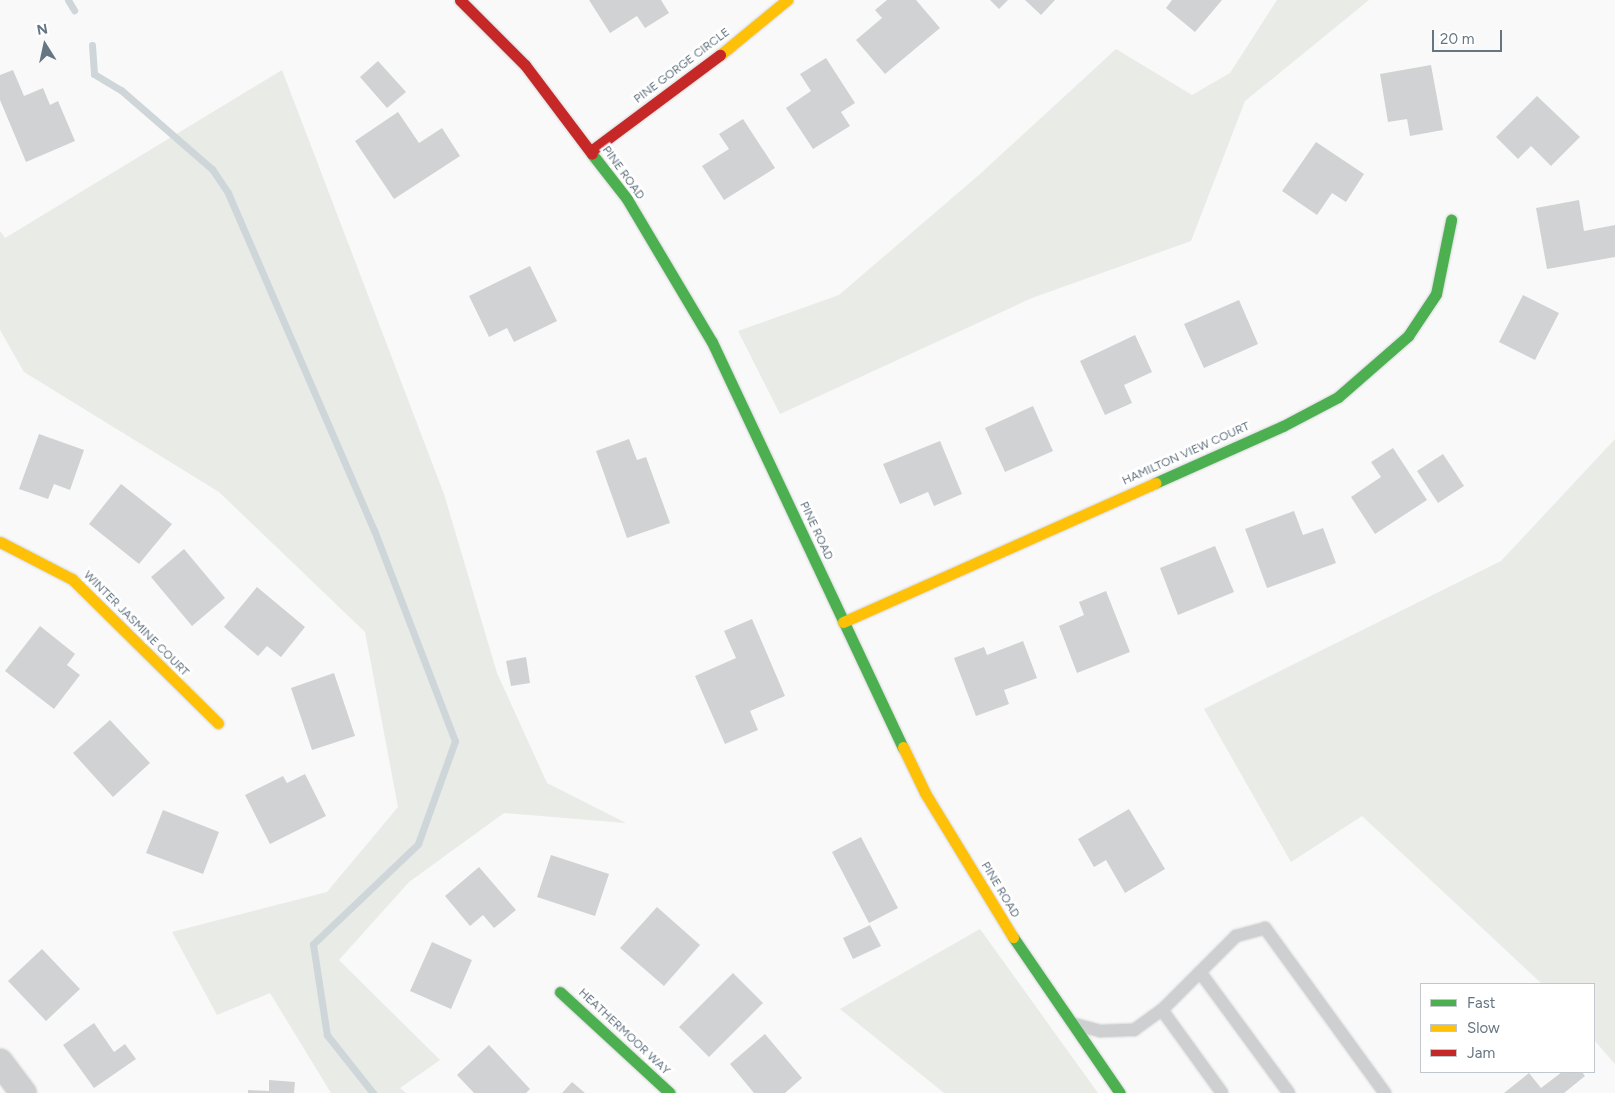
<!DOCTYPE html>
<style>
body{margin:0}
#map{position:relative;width:1615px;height:1093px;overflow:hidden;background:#f9f9f9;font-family:Figtree,sans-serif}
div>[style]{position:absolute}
.green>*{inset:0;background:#e8ebe6}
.stream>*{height:7px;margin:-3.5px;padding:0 3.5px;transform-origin:3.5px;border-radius:3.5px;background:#ced6d9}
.building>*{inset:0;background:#d0d2d3}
.roads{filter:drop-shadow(0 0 1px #d5d6d7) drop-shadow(0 0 1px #d5d6d7)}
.lane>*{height:12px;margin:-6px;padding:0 6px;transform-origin:6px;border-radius:6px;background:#cecfd0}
.street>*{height:26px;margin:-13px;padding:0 13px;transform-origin:13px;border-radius:13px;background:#cecfd0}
.fast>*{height:11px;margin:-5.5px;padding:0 5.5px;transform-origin:5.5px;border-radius:5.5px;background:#4caf50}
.slow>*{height:11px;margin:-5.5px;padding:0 5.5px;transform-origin:5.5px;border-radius:5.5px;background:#ffc107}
.jam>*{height:11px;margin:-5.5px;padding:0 5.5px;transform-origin:5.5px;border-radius:5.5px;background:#c62828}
span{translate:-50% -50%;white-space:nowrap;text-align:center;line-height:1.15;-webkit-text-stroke:5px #fff;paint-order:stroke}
.street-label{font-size:12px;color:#657683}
.legend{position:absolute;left:1420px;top:983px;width:175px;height:90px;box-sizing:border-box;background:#fff;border:1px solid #c1c8cd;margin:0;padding:6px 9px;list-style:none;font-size:15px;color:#657683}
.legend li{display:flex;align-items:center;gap:10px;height:25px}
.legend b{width:25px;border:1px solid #c1c8cd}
.north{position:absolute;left:20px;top:20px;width:50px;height:50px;-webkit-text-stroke:4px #fff;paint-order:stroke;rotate:350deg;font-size:14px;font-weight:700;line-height:20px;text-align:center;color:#657683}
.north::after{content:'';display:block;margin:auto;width:18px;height:22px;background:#657683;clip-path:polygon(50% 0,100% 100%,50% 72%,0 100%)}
.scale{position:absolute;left:1432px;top:30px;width:70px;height:22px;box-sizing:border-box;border:2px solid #657683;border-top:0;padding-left:6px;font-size:15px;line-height:18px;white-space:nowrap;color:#657683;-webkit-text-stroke:4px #fff;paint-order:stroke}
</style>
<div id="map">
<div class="green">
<i style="clip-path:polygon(1277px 0,1369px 0,1245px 101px,1191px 241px,1032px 298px,780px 414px,738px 331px,839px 295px,980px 174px,1116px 49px,1192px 95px,1230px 73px)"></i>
<i style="clip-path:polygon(282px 70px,444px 494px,497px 673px,547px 783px,626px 823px,504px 813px,409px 882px,339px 960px,440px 1060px,400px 1088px,406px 1093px,331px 1093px,270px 993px,217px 1015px,172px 932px,327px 892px,398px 807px,365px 632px,219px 492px,24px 372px,0 330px,0 231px,5px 238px)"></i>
<i style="clip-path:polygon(1615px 439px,1615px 1064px,1594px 1040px,1594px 984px,1542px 984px,1362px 816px,1291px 862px,1204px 709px,1501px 561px)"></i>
<i style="clip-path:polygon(980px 929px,1098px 1093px,944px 1093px,840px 1009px)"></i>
</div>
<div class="stream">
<i style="left:68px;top:0;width:12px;rotate:59deg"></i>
<i style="left:92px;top:45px;width:29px;rotate:86deg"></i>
<i style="left:94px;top:74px;width:31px;rotate:31deg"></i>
<i style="left:121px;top:90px;width:121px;rotate:41deg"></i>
<i style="left:212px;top:169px;width:29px;rotate:56deg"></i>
<i style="left:228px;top:193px;width:367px;rotate:66.6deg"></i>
<i style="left:374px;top:530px;width:226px;rotate:69deg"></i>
<i style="left:455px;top:741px;width:109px;rotate:109.8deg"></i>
<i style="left:418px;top:844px;width:145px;rotate:136.4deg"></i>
<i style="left:313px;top:944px;width:92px;rotate:81.3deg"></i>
<i style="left:327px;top:1035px;width:74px;rotate:51.6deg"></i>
</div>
<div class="building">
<i style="clip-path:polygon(589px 0,661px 0,669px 13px,645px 28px,637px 16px,610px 33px)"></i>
<i style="clip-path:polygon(887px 0,916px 0,940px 28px,885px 74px,856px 40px,882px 18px,875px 10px)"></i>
<i style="clip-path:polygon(990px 0,1008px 0,999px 9px)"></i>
<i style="clip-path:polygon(1025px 0,1055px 0,1041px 15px)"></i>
<i style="clip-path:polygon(1172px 0,1222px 0,1195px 32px,1166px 8px)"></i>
<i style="clip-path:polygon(826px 58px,855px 103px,841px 112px,850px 126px,813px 149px,786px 108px,811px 91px,800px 74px)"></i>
<i style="clip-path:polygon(378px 61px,406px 92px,387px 108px,360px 77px)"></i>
<i style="clip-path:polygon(1431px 65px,1443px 130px,1410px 136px,1407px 119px,1388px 122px,1380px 74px)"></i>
<i style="clip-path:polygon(13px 70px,24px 96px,43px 88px,50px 105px,58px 101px,75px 141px,26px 162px,0 100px,0 75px)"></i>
<i style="clip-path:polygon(1537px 96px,1580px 137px,1551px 166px,1531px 146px,1518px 159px,1496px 137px)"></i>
<i style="clip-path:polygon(398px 112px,419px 143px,442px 128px,460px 156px,394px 199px,355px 141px)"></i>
<i style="clip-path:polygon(743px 119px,775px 168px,724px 200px,702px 166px,729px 149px,719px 134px)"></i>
<i style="clip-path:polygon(1316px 142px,1364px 174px,1346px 202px,1332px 193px,1317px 215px,1282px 191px)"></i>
<i style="clip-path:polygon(1579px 200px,1584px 231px,1615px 225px,1615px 257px,1547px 269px,1536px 208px)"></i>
<i style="clip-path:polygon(530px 266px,557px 321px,514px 342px,507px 328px,489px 337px,469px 296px)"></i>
<i style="clip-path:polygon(1523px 295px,1559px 313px,1535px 360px,1499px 342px)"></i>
<i style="clip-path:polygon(1239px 300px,1258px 344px,1204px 368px,1184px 324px)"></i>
<i style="clip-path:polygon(1135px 335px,1152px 372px,1124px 385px,1132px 403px,1105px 415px,1080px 361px)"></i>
<i style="clip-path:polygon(1033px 406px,1053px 451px,1005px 472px,985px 428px)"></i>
<i style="clip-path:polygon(39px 434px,84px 450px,70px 490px,54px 484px,48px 499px,19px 489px)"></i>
<i style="clip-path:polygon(629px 439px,637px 460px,646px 457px,670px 523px,627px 538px,596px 451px)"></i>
<i style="clip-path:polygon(940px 441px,962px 494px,934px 506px,928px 492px,900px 504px,883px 464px)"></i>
<i style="clip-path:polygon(1393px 448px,1427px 500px,1375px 534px,1351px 497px,1381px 477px,1371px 462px)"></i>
<i style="clip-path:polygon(1443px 454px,1464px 486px,1438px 503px,1417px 471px)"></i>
<i style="clip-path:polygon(121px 484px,172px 524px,139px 564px,89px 524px)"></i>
<i style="clip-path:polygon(1294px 511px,1303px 535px,1323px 528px,1336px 563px,1267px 588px,1245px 529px)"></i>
<i style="clip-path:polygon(1215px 546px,1234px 592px,1178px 615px,1160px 568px)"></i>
<i style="clip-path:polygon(184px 549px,225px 598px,192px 626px,151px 577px)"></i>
<i style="clip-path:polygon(257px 587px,305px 627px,281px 657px,267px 646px,258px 656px,224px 627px)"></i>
<i style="clip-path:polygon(1106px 591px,1130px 652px,1077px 673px,1059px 626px,1084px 615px,1079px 602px)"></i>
<i style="clip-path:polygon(752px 619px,785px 696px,750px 711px,758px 730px,725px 744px,695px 676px,736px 658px,724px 631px)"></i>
<i style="clip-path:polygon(40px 626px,75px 654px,67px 665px,80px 675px,54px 709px,5px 671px)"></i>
<i style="clip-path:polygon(1023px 641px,1037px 678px,1004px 690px,1009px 704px,976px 716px,954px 658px,984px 647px,987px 655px)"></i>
<i style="clip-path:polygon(526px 657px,530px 683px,511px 686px,506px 661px)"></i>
<i style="clip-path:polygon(334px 673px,355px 736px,312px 750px,291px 688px)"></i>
<i style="clip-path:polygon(110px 720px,150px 763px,113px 797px,73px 753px)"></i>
<i style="clip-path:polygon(305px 774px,326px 816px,270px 844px,245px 795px,283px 776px,287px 783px)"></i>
<i style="clip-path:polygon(1129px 809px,1165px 869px,1125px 893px,1106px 860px,1094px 867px,1078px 839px)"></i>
<i style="clip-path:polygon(163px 810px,219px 832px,203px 874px,146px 853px)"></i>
<i style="clip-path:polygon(861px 837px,898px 908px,869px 923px,832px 852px)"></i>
<i style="clip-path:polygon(551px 855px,609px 874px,595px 916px,537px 897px)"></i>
<i style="clip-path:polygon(479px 867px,516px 910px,494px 928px,483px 915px,470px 926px,445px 896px)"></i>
<i style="clip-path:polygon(657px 907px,700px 945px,664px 986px,620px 948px)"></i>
<i style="clip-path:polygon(870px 925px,881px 946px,853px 959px,843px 938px)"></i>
<i style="clip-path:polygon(432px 942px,472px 960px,451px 1009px,410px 991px)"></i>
<i style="clip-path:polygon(42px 949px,80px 989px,46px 1021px,8px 981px)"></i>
<i style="clip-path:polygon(733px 973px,763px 1003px,709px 1057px,679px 1027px)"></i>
<i style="clip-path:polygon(94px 1023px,114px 1052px,125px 1044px,136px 1059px,94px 1088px,63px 1045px)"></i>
<i style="clip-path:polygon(765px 1034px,802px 1078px,785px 1093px,754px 1093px,730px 1064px)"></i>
<i style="clip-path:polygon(489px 1045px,530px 1089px,526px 1093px,474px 1093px,457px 1075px)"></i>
<i style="clip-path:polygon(1562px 1072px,1582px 1072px,1585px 1076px,1564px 1093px,1504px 1093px,1529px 1073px,1541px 1088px)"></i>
<i style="clip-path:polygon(269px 1080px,295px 1082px,294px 1093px,248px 1093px,248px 1090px,269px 1091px)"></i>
<i style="clip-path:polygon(572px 1082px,585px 1093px,562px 1093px)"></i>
</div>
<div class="roads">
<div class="lane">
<i style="left:1200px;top:972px;width:150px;rotate:53.7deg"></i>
<i style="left:1162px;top:1010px;width:102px;rotate:54.1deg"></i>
<i style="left:1074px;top:1024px;width:28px;rotate:15deg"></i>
<i style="left:1101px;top:1031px;width:33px;rotate:-2deg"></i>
<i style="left:1134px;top:1030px;width:34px;rotate:-36deg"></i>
<i style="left:1162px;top:1010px;width:105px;rotate:-45deg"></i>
<i style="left:1236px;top:936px;width:30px;rotate:-15deg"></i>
<i style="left:1265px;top:928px;width:204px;rotate:54deg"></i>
</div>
<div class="street">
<i style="left:0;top:1062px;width:39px;rotate:53deg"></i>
</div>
<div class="fast">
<i style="left:592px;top:154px;width:57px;rotate:52.1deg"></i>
<i style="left:627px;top:199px;width:166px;rotate:59.3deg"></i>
<i style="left:712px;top:342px;width:448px;rotate:64.8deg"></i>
<i style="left:1155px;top:483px;width:140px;rotate:-24deg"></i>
<i style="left:1283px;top:426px;width:62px;rotate:-27.8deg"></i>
<i style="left:1338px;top:397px;width:93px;rotate:-41.1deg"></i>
<i style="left:1408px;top:336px;width:50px;rotate:-56.3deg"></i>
<i style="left:1436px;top:294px;width:76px;rotate:-78.5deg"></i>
<i style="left:1013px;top:937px;width:189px;rotate:55.6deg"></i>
<i style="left:560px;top:992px;width:149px;rotate:42.6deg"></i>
</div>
<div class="slow">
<i style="left:720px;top:55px;width:87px;rotate:-39.4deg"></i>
<i style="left:0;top:542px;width:81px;rotate:27.2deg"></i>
<i style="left:72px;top:579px;width:205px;rotate:44.6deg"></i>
<i style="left:843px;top:622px;width:342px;rotate:-24deg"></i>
<i style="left:903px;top:747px;width:51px;rotate:64.4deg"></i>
<i style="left:925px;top:793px;width:169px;rotate:58.6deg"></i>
</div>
<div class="jam">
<i style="left:460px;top:0;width:92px;rotate:45deg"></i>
<i style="left:525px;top:65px;width:111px;rotate:53deg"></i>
<i style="left:591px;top:151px;width:161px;rotate:-36.7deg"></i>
</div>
</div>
<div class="street-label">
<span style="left:682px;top:66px;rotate:-37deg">PINE GORGE CIRCLE</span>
<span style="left:623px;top:173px;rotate:54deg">PINE ROAD</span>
<span style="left:1186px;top:454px;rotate:-24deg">HAMILTON VIEW COURT</span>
<span style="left:816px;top:531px;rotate:65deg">PINE ROAD</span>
<span style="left:136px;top:624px;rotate:45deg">WINTER JASMINE COURT</span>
<span style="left:1000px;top:890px;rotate:59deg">PINE ROAD</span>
<span style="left:624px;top:1032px;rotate:43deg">HEATHERMOOR WAY</span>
</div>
<ul class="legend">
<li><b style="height:6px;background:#4caf50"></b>Fast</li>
<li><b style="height:6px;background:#ffc107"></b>Slow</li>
<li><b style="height:6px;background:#c62828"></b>Jam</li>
</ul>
<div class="north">N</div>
<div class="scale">20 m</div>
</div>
